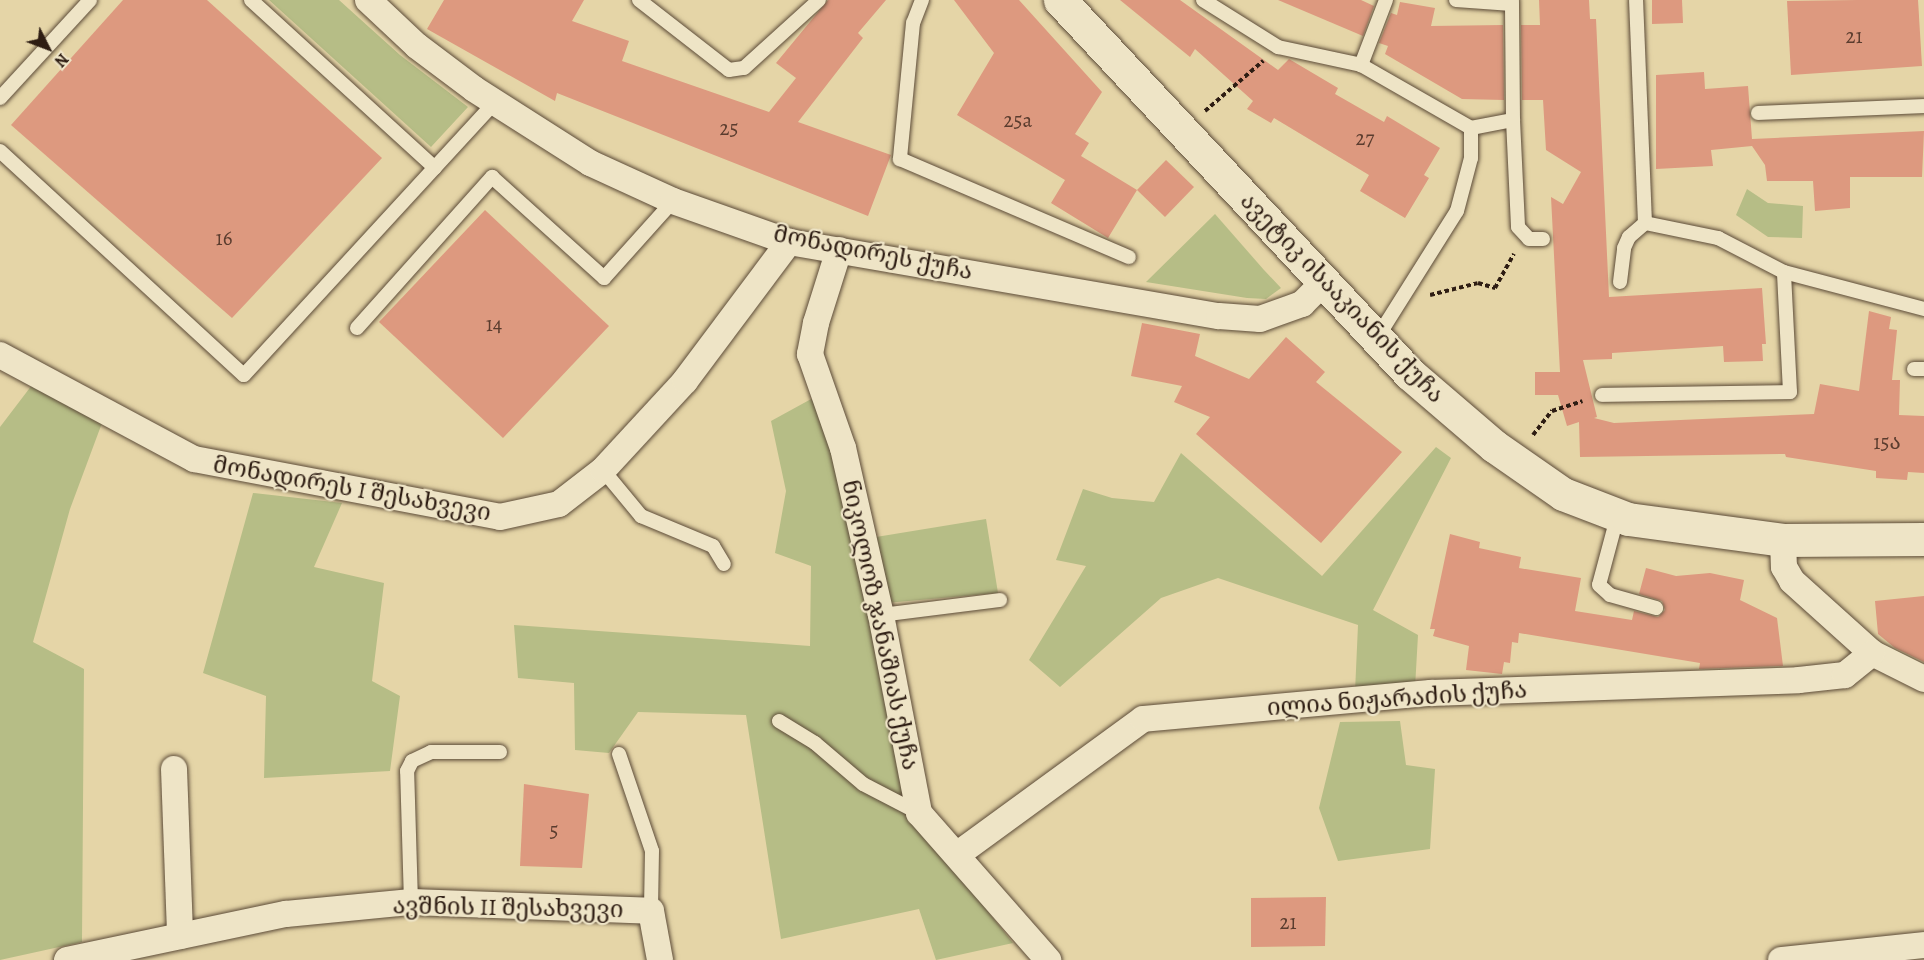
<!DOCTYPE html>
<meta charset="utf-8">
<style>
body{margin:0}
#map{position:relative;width:1924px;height:960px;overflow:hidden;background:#e5d5a7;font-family:Alegreya,"Noto Serif Georgian",serif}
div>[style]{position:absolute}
.green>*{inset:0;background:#b6bd86}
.building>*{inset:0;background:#dd997f}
.path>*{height:4px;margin-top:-2px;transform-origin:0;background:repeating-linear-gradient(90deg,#2e1d13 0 4.5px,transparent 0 7.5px)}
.roads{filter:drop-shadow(0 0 2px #5c4b38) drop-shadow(0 0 2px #5c4b38)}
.lane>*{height:14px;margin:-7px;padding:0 7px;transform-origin:7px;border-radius:7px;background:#eee4c6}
.street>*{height:26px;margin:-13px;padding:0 13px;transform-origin:13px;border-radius:13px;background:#eee4c6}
.secondary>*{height:33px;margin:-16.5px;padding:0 16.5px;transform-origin:16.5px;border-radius:16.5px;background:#eee4c6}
span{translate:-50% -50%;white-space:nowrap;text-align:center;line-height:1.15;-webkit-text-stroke:4.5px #eee4c6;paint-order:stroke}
.number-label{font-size:21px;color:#5a3c2e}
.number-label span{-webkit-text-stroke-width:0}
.street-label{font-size:24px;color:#2e1d13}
.north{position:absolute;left:18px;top:18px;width:60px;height:60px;-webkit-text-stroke:4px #eee4c6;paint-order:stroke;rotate:132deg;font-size:16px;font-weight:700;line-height:24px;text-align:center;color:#2e1d13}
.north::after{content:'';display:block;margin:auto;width:21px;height:27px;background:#2e1d13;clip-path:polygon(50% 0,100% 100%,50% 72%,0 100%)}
</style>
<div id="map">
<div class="green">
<i style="clip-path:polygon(269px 0,339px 0,400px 55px,468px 107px,431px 147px)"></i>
<i style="clip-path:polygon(1747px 189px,1768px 203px,1803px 206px,1802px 238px,1768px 237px,1736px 215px)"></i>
<i style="clip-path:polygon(1215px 214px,1264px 270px,1281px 288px,1266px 299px,1247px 298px,1146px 282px)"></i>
<i style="clip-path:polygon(32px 385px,102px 423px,70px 509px,33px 642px,84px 669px,82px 942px,0 960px,0 427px)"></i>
<i style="clip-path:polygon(813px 398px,834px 456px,874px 631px,909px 812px,1013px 943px,936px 960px,919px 909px,781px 939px,746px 715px,638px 712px,609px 753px,575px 750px,574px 683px,518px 678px,514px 625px,810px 646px,811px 566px,775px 553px,786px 491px,771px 421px)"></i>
<i style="clip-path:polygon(1436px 447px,1451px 458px,1373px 610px,1418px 635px,1415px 688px,1355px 692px,1358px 625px,1218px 578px,1161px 598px,1060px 687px,1029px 660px,1086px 566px,1056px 560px,1083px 489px,1112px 498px,1154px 502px,1181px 453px,1322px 576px)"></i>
<i style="clip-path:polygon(253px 493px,342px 503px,314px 567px,384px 583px,372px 681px,400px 696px,390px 771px,264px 778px,266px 696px,203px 673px)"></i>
<i style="clip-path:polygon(986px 519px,998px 593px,886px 603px,870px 538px)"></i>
<i style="clip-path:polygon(1400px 721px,1406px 765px,1435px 769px,1430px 849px,1338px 861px,1319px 808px,1340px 722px)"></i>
</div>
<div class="building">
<i style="clip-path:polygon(123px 0,207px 0,382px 158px,232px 318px,11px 125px)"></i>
<i style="clip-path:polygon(444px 0,584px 0,572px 21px,629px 41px,622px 61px,769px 112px,796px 78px,776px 63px,828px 0,886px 0,858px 33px,863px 38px,798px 122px,891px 155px,868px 216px,557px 93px,555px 101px,427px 29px)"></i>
<i style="clip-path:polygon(954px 0,1019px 0,1102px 92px,1075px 134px,1089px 143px,1081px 156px,1137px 190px,1108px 238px,1051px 203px,1065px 180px,957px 115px,994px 53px)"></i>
<i style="clip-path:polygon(1120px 0,1180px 0,1278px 70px,1289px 59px,1338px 88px,1335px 94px,1384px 122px,1387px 116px,1440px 148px,1424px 175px,1429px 178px,1405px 218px,1360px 191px,1369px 175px,1274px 118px,1271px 123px,1247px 109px,1253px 101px,1195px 49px,1190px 57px)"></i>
<i style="clip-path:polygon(1278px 0,1361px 0,1374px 6px,1363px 36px)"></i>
<i style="clip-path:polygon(1539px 0,1589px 0,1590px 19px,1596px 19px,1609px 297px,1762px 288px,1766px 344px,1762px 344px,1763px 361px,1724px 362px,1723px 346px,1612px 353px,1612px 359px,1583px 360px,1597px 417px,1594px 418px,1614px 423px,1814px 414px,1820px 384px,1859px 391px,1869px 311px,1891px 317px,1889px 329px,1897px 330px,1892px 380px,1900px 380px,1899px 415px,1924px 416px,1924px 473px,1908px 472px,1907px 480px,1876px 478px,1876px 471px,1786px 457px,1785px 454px,1580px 457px,1579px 422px,1567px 426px,1558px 395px,1535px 395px,1535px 372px,1560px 372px,1551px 197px,1563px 204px,1581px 172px,1546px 150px,1543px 100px,1522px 100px,1521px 25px,1540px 25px)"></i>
<i style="clip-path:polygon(1652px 0,1682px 0,1683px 23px,1652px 24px)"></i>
<i style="clip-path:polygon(1857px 0,1918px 0,1922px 66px,1791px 75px,1787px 1px)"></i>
<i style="clip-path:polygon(1400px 2px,1435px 8px,1431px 26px,1503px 25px,1504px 100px,1462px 99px,1385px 54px,1388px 46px,1379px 43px,1391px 13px,1397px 15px)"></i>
<i style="clip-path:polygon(1704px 72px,1705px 89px,1748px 86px,1752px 139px,1924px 131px,1922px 177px,1850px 177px,1850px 208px,1815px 211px,1813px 181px,1767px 181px,1765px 165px,1752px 146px,1711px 150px,1713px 166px,1656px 169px,1656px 75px)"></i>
<i style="clip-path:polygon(1166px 160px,1194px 187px,1165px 217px,1137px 190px)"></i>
<i style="clip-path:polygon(485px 210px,609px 326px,503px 438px,379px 322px)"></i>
<i style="clip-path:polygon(1142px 323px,1200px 334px,1195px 356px,1249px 379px,1286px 337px,1325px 372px,1316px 382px,1402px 452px,1321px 543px,1196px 434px,1210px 417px,1174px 402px,1182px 386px,1131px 376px)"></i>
<i style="clip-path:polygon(1450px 534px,1480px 542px,1479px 548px,1521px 557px,1519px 568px,1581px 578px,1575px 611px,1632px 620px,1634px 611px,1658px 617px,1665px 610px,1662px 601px,1639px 594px,1646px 568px,1676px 576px,1710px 573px,1744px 580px,1740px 600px,1777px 618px,1783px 666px,1699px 669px,1700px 663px,1519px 633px,1518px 643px,1512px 642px,1510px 663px,1504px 662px,1502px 674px,1466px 670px,1469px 646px,1433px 636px,1435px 629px,1430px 629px)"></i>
<i style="clip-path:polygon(1924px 596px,1924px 662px,1895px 648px,1878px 634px,1875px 601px)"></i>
<i style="clip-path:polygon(524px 784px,589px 794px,582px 868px,520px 866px)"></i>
<i style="clip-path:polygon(1326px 897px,1325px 946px,1251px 947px,1251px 898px)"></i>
</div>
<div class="path">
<i style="left:1205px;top:111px;width:77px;rotate:-40.8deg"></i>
<i style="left:1430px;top:295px;width:49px;rotate:-14deg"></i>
<i style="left:1478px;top:283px;width:18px;rotate:16deg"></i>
<i style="left:1495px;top:288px;width:39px;rotate:-61deg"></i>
<i style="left:1533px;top:435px;width:31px;rotate:-52deg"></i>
<i style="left:1552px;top:411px;width:32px;rotate:-18deg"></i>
</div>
<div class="roads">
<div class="lane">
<i style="left:251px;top:0;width:249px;rotate:42.4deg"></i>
<i style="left:639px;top:0;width:114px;rotate:37.9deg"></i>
<i style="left:729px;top:70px;width:15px;rotate:-8deg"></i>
<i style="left:744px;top:68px;width:101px;rotate:-42.2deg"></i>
<i style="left:922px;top:0;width:25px;rotate:111deg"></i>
<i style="left:913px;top:23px;width:137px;rotate:95.5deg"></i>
<i style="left:900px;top:159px;width:249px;rotate:23.2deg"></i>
<i style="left:1203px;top:0;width:89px;rotate:32.1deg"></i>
<i style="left:1278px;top:47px;width:85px;rotate:12.2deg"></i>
<i style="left:1386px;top:0;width:70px;rotate:111deg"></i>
<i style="left:1361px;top:65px;width:127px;rotate:29.8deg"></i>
<i style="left:1471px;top:128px;width:43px;rotate:-10.8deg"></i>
<i style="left:1513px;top:120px;width:120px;rotate:-90.5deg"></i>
<i style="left:1456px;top:0;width:56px;rotate:4.1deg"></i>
<i style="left:0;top:98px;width:133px;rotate:-47.4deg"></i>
<i style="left:1758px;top:113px;width:166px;rotate:-2.4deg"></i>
<i style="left:1513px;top:120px;width:107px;rotate:87.3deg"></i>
<i style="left:1518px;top:227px;width:16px;rotate:47deg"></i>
<i style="left:1529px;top:239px;width:14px"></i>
<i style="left:0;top:151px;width:331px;rotate:42.6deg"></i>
<i style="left:244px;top:375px;width:371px;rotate:-47.4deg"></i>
<i style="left:1645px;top:223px;width:75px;rotate:11.6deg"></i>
<i style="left:1718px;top:238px;width:74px;rotate:27.3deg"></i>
<i style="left:1784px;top:272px;width:145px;rotate:14.8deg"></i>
<i style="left:1620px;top:282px;width:34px;rotate:-83deg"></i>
<i style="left:1624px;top:248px;width:12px;rotate:-66deg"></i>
<i style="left:1629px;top:237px;width:21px;rotate:-41deg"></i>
<i style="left:1645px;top:223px;width:223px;rotate:-92.3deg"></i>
<i style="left:357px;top:328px;width:203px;rotate:-48.2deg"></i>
<i style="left:492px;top:177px;width:151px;rotate:42deg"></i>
<i style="left:604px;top:278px;width:103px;rotate:-48.1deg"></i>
<i style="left:1377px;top:338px;width:150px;rotate:-57.8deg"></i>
<i style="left:1457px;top:211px;width:55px;rotate:-75.2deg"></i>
<i style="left:1471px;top:158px;width:30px;rotate:-90deg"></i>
<i style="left:1914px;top:369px;width:10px"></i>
<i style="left:1602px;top:395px;width:188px;rotate:-0.9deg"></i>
<i style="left:1790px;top:392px;width:120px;rotate:-92.9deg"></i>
<i style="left:603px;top:470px;width:60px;rotate:50.4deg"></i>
<i style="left:641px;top:516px;width:78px;rotate:22.6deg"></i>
<i style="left:713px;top:546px;width:21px;rotate:59deg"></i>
<i style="left:1618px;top:514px;width:73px;rotate:105deg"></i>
<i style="left:1599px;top:585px;width:15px;rotate:42deg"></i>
<i style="left:1610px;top:595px;width:48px;rotate:15.8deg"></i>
<i style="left:881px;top:615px;width:120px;rotate:-7.2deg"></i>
<i style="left:779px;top:721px;width:42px;rotate:31.4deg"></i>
<i style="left:815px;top:743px;width:63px;rotate:40.5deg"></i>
<i style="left:863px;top:784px;width:63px;rotate:27.4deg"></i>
<i style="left:619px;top:754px;width:102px;rotate:71.2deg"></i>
<i style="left:652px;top:851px;width:60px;rotate:91deg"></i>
<i style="left:411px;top:902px;width:131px;rotate:-91.7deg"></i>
<i style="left:407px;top:771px;width:11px;rotate:-63deg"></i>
<i style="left:412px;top:761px;width:21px;rotate:-25deg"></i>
<i style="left:431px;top:752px;width:69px"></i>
</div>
<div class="street">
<i style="left:368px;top:0;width:67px;rotate:43.2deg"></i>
<i style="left:417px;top:46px;width:71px;rotate:37deg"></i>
<i style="left:474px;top:89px;width:138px;rotate:32.5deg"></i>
<i style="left:590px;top:163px;width:91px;rotate:24.6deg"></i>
<i style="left:673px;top:201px;width:123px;rotate:19.5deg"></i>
<i style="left:789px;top:242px;width:436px;rotate:9.8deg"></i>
<i style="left:1219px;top:316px;width:41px;rotate:4.2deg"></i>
<i style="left:1260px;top:319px;width:45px;rotate:-19.7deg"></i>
<i style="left:1302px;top:304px;width:30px;rotate:-45deg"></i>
<i style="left:839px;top:250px;width:77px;rotate:107.5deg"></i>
<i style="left:816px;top:323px;width:32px;rotate:101deg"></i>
<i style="left:810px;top:354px;width:100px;rotate:70.7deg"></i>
<i style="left:843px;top:448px;width:171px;rotate:77.2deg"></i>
<i style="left:881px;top:615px;width:202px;rotate:79.1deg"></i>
<i style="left:919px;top:813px;width:196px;rotate:48.7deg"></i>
<i style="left:0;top:355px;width:220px;rotate:28.2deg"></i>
<i style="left:194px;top:459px;width:311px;rotate:10.7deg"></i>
<i style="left:500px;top:517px;width:60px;rotate:-12.4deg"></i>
<i style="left:559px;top:504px;width:56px;rotate:-37.7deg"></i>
<i style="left:603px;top:470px;width:121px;rotate:-47.3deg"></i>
<i style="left:685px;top:381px;width:174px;rotate:-53.2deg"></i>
<i style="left:1783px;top:540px;width:27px;rotate:88deg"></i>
<i style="left:1784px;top:567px;width:16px;rotate:60deg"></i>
<i style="left:1792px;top:581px;width:108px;rotate:42deg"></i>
<i style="left:1872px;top:653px;width:58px;rotate:26.6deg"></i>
<i style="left:174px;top:769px;width:167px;rotate:87.9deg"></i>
<i style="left:958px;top:854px;width:229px;rotate:-36.1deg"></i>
<i style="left:1143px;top:719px;width:289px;rotate:-5.2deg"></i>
<i style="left:1431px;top:693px;width:368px;rotate:-2deg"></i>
<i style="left:1799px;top:680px;width:46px;rotate:-6.2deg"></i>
<i style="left:1845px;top:675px;width:35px;rotate:-39deg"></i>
<i style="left:67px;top:960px;width:224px;rotate:-11.9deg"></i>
<i style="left:286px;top:914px;width:126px;rotate:-5.5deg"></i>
<i style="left:411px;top:902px;width:240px;rotate:2.1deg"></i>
<i style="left:651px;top:911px;width:50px;rotate:79.6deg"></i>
<i style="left:1781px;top:960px;width:144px;rotate:-6deg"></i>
</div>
<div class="secondary">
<i style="left:1060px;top:0;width:512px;rotate:46.9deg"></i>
<i style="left:1410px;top:374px;width:111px;rotate:40.6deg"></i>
<i style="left:1494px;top:446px;width:84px;rotate:34.8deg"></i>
<i style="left:1563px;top:494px;width:70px;rotate:21deg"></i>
<i style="left:1628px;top:519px;width:156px;rotate:7.7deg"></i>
<i style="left:1783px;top:540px;width:141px;rotate:-0.4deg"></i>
</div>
</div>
<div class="number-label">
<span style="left:1854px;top:36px">21</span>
<span style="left:1018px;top:120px">25a</span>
<span style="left:729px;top:128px">25</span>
<span style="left:1365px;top:138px">27</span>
<span style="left:224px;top:238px">16</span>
<span style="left:494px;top:324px">14</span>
<span style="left:1887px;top:442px">15ა</span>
<span style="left:554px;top:830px">5</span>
<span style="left:1288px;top:922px">21</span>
</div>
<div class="street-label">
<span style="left:873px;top:253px;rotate:11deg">მონადირეს ქუჩა</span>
<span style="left:1342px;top:298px;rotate:46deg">ავეტიკ ისააკიანის ქუჩა</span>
<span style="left:352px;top:489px;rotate:10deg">მონადირეს I შესახვევი</span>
<span style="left:880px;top:625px;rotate:78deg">ნიკოლოზ ჯანაშიას ქუჩა</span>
<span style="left:1397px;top:699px;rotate:-4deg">ილია ნიჟარაძის ქუჩა</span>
<span style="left:508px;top:908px;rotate:1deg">ავშნის II შესახვევი</span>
</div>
<div class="north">N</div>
</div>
